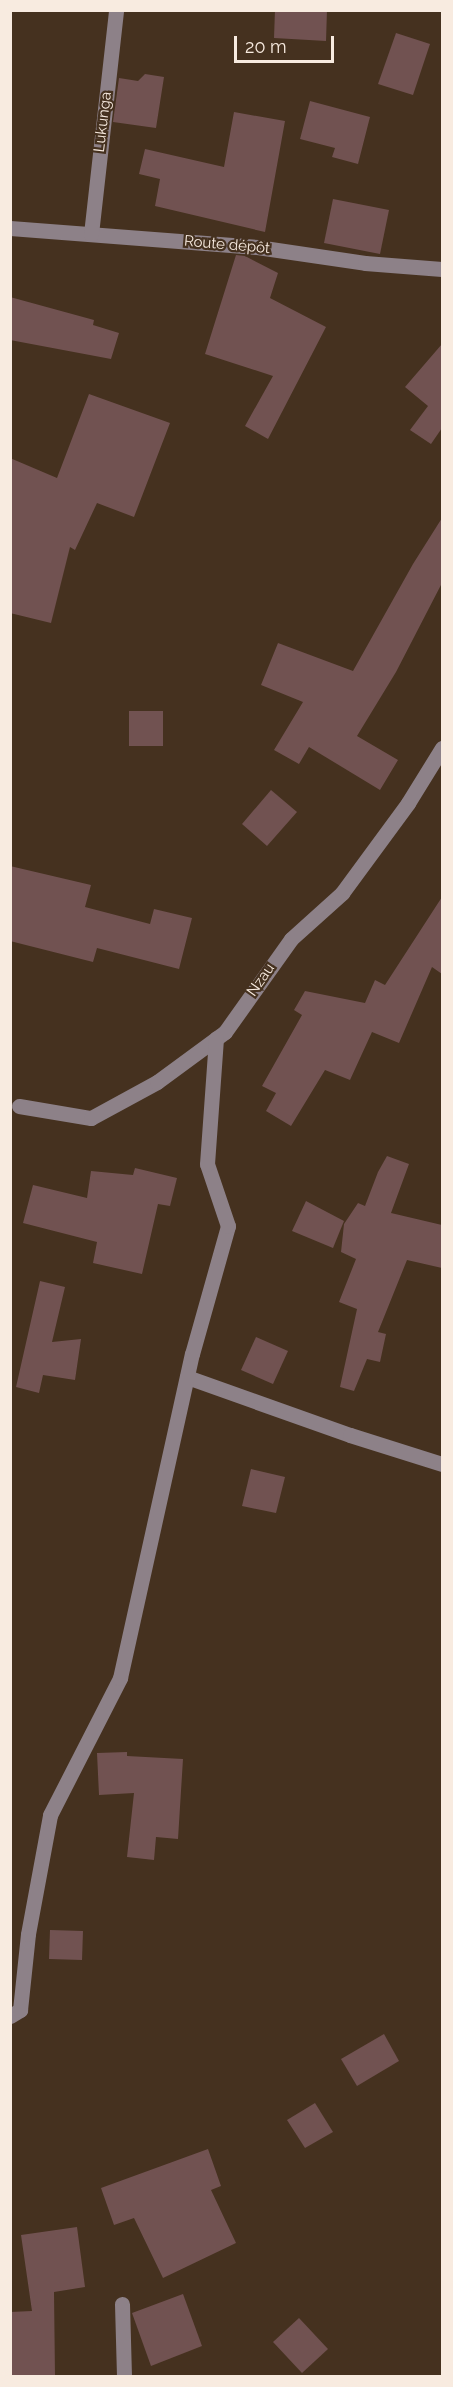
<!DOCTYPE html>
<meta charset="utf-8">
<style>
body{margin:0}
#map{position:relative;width:453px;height:2387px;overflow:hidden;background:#45311f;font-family:Raleway,sans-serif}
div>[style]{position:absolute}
.building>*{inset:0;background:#715251}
.minor>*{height:15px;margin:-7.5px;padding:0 7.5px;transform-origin:7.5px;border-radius:7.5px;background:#8d8188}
span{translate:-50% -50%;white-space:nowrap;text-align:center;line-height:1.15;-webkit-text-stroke:4.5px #45311f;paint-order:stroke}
.street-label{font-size:15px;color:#f8ebe0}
.frame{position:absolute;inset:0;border:12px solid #f8ebe0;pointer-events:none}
.scale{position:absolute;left:234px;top:36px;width:100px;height:27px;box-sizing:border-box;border:3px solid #f8ebe0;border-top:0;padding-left:8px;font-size:18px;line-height:21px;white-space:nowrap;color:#f8ebe0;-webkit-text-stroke:4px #45311f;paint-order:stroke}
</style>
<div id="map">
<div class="building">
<i style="clip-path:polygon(275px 10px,327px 10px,326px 41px,274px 38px)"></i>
<i style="clip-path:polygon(396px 33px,430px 44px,413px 95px,378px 84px)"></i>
<i style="clip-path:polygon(145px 74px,164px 77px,156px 128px,113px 122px,119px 78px,138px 81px)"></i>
<i style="clip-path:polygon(310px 101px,370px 117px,358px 164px,332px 157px,335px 148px,300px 139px)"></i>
<i style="clip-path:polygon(234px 112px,285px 121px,265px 232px,155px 206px,160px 179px,139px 174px,145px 149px,224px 167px)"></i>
<i style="clip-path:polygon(333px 199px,389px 210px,380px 254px,324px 243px)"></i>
<i style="clip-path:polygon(236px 255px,245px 256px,278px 273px,270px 298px,326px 327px,268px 439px,245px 426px,273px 376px,205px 354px)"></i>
<i style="clip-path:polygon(10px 297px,94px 320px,93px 325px,119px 333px,111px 359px,10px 340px)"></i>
<i style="clip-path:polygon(442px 344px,442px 428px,431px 444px,410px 430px,428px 406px,405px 387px)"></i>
<i style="clip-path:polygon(89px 394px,170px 423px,134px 517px,97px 503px,75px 550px,70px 547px,51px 623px,10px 613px,10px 458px,57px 478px)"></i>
<i style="clip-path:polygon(442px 518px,442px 583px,396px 672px,357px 736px,398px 760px,380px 790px,309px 747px,299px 764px,274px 750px,303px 702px,261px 685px,278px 643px,353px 671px,413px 564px)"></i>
<i style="clip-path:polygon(129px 711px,163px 711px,163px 746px,129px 746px)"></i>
<i style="clip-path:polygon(271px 790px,297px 812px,267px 846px,242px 824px)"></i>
<i style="clip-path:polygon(10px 866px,91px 885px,85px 907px,150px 924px,154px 909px,192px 918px,179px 969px,97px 948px,93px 962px,10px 941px)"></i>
<i style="clip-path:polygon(442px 897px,442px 974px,432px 967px,399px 1043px,372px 1032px,350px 1080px,325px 1070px,291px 1126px,266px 1111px,276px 1093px,262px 1086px,302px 1015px,294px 1010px,305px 991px,365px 1003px,375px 980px,385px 985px)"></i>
<i style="clip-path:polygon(387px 1156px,409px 1164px,391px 1213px,442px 1225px,442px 1268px,407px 1260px,378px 1332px,386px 1334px,380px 1362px,367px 1359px,354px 1391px,340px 1387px,357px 1309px,339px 1302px,356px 1259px,341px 1252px,344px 1224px,358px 1203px,365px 1206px,378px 1172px)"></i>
<i style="clip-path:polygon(135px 1168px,177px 1178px,170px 1206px,158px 1204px,142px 1274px,93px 1263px,97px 1242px,23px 1223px,33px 1185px,87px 1198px,91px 1171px,133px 1175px)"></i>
<i style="clip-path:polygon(306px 1201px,344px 1221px,333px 1248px,292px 1231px)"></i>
<i style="clip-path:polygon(40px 1281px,65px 1287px,52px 1342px,81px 1339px,75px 1380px,43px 1375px,39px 1393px,16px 1387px)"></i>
<i style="clip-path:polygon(256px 1337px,288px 1351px,273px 1384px,241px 1370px)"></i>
<i style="clip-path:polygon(251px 1469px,285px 1477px,276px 1513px,242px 1506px)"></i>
<i style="clip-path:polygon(127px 1752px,127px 1756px,183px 1759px,178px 1839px,156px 1837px,154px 1860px,127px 1857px,134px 1793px,99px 1795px,97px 1753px)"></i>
<i style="clip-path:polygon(50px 1930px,83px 1931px,82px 1960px,49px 1959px)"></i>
<i style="clip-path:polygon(384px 2034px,399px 2061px,357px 2086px,341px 2059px)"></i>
<i style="clip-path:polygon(315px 2103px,333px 2132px,305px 2148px,287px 2120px)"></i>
<i style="clip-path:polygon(208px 2149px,221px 2186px,211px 2190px,236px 2243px,163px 2278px,134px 2218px,114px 2225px,101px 2188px)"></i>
<i style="clip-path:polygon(77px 2227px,85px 2287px,54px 2292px,55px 2376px,10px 2376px,10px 2312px,32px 2311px,21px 2235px)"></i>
<i style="clip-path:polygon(183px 2294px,202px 2346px,151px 2366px,132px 2313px)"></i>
<i style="clip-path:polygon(299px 2318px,328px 2349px,302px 2373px,273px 2342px)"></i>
</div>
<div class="minor">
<i style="left:10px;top:228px;width:248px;rotate:4.4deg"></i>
<i style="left:257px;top:247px;width:109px;rotate:8.4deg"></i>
<i style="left:365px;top:263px;width:77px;rotate:4.5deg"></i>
<i style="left:91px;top:234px;width:225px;rotate:-83.6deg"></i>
<i style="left:19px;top:1106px;width:73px;rotate:9.5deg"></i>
<i style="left:91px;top:1118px;width:75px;rotate:-28.6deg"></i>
<i style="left:157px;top:1082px;width:84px;rotate:-36.3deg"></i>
<i style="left:225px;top:1032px;width:114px;rotate:-54.6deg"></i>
<i style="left:291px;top:939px;width:69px;rotate:-42deg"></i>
<i style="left:342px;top:893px;width:112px;rotate:-53.7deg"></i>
<i style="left:408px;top:803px;width:65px;rotate:-58.3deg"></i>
<i style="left:187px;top:1377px;width:173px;rotate:19.6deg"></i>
<i style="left:350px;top:1435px;width:96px;rotate:17.5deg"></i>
<i style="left:10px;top:2016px;width:12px;rotate:-31deg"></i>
<i style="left:20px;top:2010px;width:76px;rotate:-84deg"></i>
<i style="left:28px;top:1934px;width:121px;rotate:-79.5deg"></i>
<i style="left:50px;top:1815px;width:154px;rotate:-62.9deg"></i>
<i style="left:120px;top:1678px;width:332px;rotate:-77.5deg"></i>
<i style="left:192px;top:1354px;width:133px;rotate:-74.3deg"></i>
<i style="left:228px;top:1226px;width:65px;rotate:-108.7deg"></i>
<i style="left:207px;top:1164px;width:126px;rotate:-85.9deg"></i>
<i style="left:122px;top:2304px;width:72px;rotate:88.4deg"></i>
</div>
<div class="street-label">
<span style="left:103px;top:122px;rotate:-83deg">Lukunga</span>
<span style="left:227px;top:245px;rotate:5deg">Route dépôt</span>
<span style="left:261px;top:980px;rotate:-55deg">Nzau</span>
</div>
<div class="frame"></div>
<div class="scale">20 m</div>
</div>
